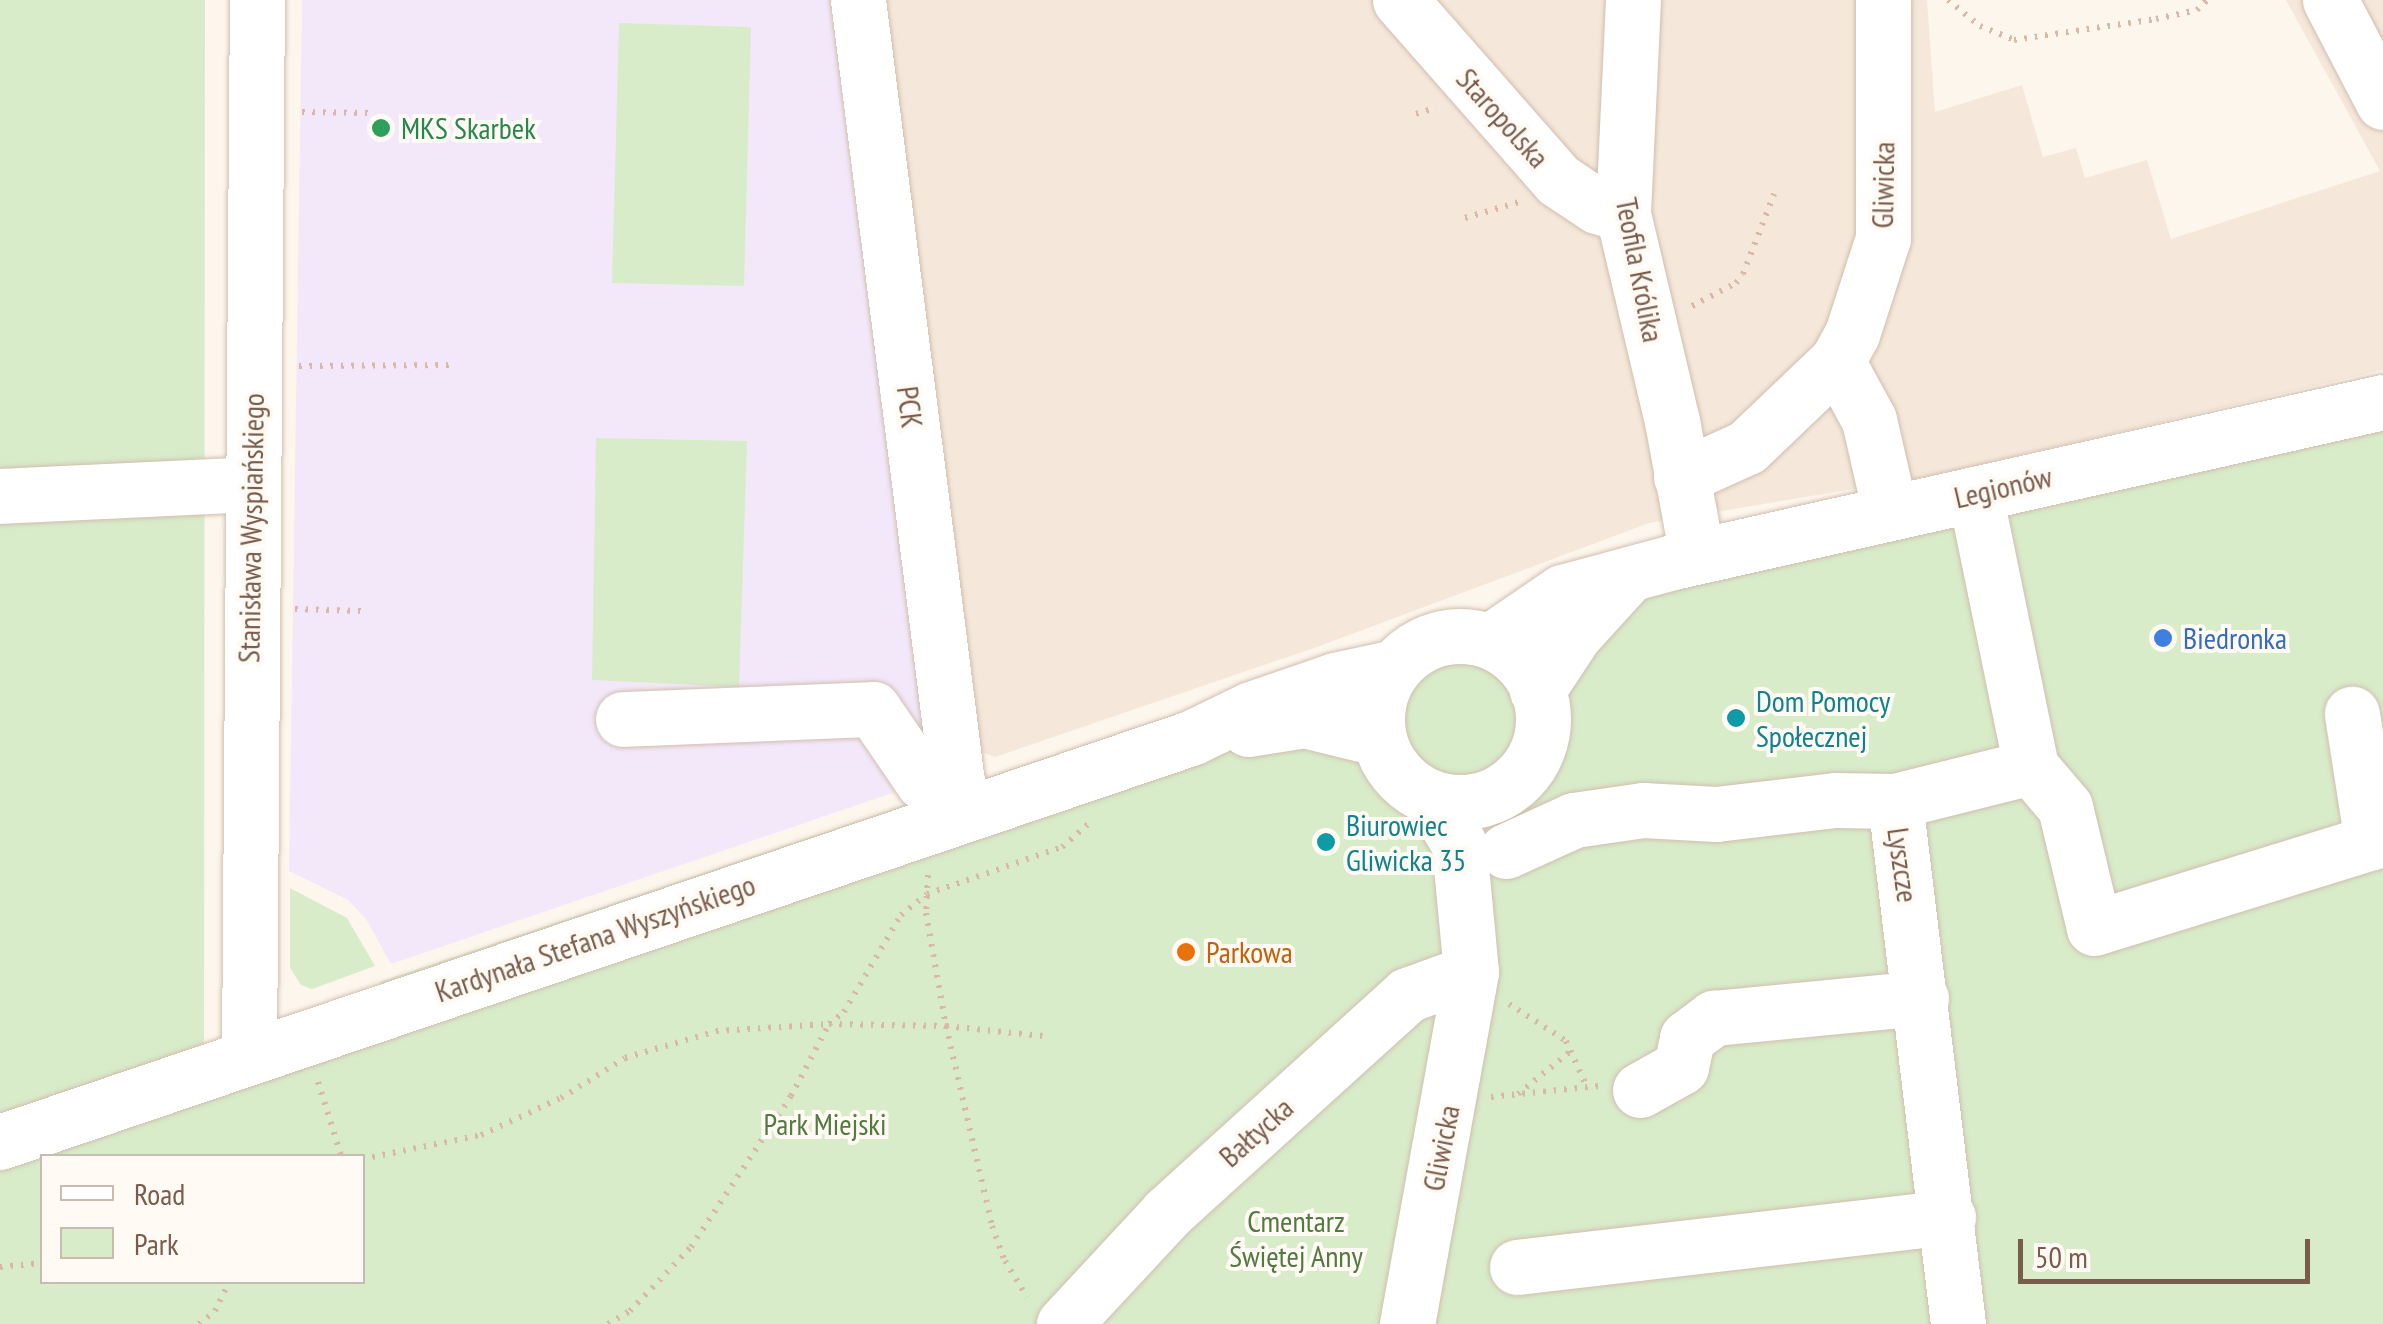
<!DOCTYPE html>
<meta charset="utf-8">
<style>
body{margin:0}
#map{position:relative;width:2383px;height:1324px;overflow:hidden;background:#fdf6ec;font-family:"PT Sans Narrow",sans-serif}
div>[style]{position:absolute}
.residential>*{inset:0;background:#f5e8da}
.education>*{inset:0;background:#f3e8fa}
.green>*{inset:0;background:#d8ecc9}
.path>*{height:6px;margin-top:-3px;transform-origin:0;background:repeating-linear-gradient(90deg,#d9b8a5 0 2.5px,transparent 0 10.5px)}
.roads{filter:drop-shadow(0 0 2px #d1beb0) drop-shadow(0 0 2px #d1beb0)}
.minor>*{height:55px;margin:-27.5px;padding:0 27.5px;transform-origin:27.5px;border-radius:27.5px;background:#fff}
.minor>.ring{margin:-27.5px;padding:0;box-sizing:content-box;background:none;border:55px solid #fff;border-radius:50%}
.dots>*{width:28px;height:28px;translate:-50% -50%;box-sizing:border-box;border:5px solid #fffaf3;border-radius:50%}
span{translate:-50% -50%;white-space:nowrap;text-align:center;line-height:1.15;-webkit-text-stroke:8px #fffaf3;paint-order:stroke}
.street-label{font-size:30px;color:#7a5c4d}
.leisure-label{font-size:30px;color:#27864d}
.left{translate:0 -50%;text-align:left}
.shop-label{font-size:30px;color:#366cbe}
.culture-label{font-size:30px;color:#0d838f}
.food-label{font-size:30px;color:#c56008}
.park-label{font-size:30px;color:#537a41}
.legend{position:absolute;left:40px;top:1154px;width:325px;height:130px;box-sizing:border-box;background:#fffaf3;border:2px solid #cabbb1;margin:0;padding:12px 18px;list-style:none;font-size:30px;color:#7a5c4d}
.legend li{display:flex;align-items:center;gap:20px;height:50px}
.legend b{width:50px;border:2px solid #cabbb1}
.scale{position:absolute;left:2018px;top:1239px;width:292px;height:45px;box-sizing:border-box;border:5px solid #7a5c4d;border-top:0;padding-left:12px;font-size:30px;line-height:35px;white-space:nowrap;color:#7a5c4d;-webkit-text-stroke:8px #fffaf3;paint-order:stroke}
</style>
<div id="map">
<div class="residential">
<i style="clip-path:polygon(881px 0,1927px 0,1935px 112px,2022px 85px,2043px 157px,2076px 148px,2085px 178px,2147px 160px,2171px 239px,2380px 171px,2286px 0,2383px 0,2383px 370px,1926px 477px,1649px 523px,1317px 647px,995px 757px,981px 752px)"></i>
</div>
<div class="education">
<i style="clip-path:polygon(302px 0,837px 0,936px 778px,391px 964px,366px 919px,348px 900px,289px 871px)"></i>
</div>
<div class="green">
<i style="clip-path:polygon(evenodd,0 0,205px 0,204px 1051px,381px 988px,380px 982px,1696px 539px,2383px 385px,2383px 1324px,0 1324px,0 0,42px 1156px,362px 1156px,362px 1282px,42px 1282px,42px 1156px)"></i>
<i style="clip-path:polygon(619px 23px,751px 27px,744px 286px,612px 283px)"></i>
<i style="clip-path:polygon(596px 438px,747px 441px,739px 687px,592px 680px)"></i>
<i style="clip-path:polygon(290px 888px,347px 918px,375px 966px,312px 989px,301px 985px,290px 968px)"></i>
</div>
<div class="path">
<i style="left:1948px;top:0;width:41px;rotate:39.1deg"></i>
<i style="left:1980px;top:26px;width:37px;rotate:22deg"></i>
<i style="left:2014px;top:40px;width:144px;rotate:-8.4deg"></i>
<i style="left:2156px;top:19px;width:42px;rotate:-12.4deg"></i>
<i style="left:2197px;top:10px;width:14px;rotate:-45deg"></i>
<i style="left:302px;top:112px;width:69px;rotate:0.8deg"></i>
<i style="left:1416px;top:114px;width:21px;rotate:-17deg"></i>
<i style="left:1465px;top:218px;width:56px;rotate:-16.5deg"></i>
<i style="left:1692px;top:306px;width:50px;rotate:-27.6deg"></i>
<i style="left:1736px;top:283px;width:11px;rotate:-52deg"></i>
<i style="left:1743px;top:274px;width:86px;rotate:-68.8deg"></i>
<i style="left:299px;top:366px;width:157px;rotate:-0.4deg"></i>
<i style="left:295px;top:609px;width:68px;rotate:1.7deg"></i>
<i style="left:928px;top:875px;width:38px;rotate:93deg"></i>
<i style="left:926px;top:913px;width:115px;rotate:80deg"></i>
<i style="left:946px;top:1026px;width:205px;rotate:77deg"></i>
<i style="left:992px;top:1226px;width:37px;rotate:70deg"></i>
<i style="left:1005px;top:1261px;width:42px;rotate:58.6deg"></i>
<i style="left:1509px;top:1004px;width:68px;rotate:33deg"></i>
<i style="left:1566px;top:1041px;width:51px;rotate:65.5deg"></i>
<i style="left:318px;top:1082px;width:77px;rotate:72.7deg"></i>
<i style="left:1518px;top:1094px;width:68px;rotate:-39.1deg"></i>
<i style="left:1491px;top:1097px;width:108px;rotate:-5.9deg"></i>
<i style="left:362px;top:1159px;width:121px;rotate:-11.4deg"></i>
<i style="left:481px;top:1135px;width:88px;rotate:-24.8deg"></i>
<i style="left:561px;top:1098px;width:75px;rotate:-32deg"></i>
<i style="left:625px;top:1058px;width:95px;rotate:-16.5deg"></i>
<i style="left:716px;top:1031px;width:113px;rotate:-3.5deg"></i>
<i style="left:829px;top:1024px;width:117px;rotate:1deg"></i>
<i style="left:946px;top:1026px;width:97px;rotate:5.9deg"></i>
<i style="left:0;top:1267px;width:42px;rotate:-5.4deg"></i>
<i style="left:199px;top:1324px;width:21px;rotate:-39deg"></i>
<i style="left:215px;top:1311px;width:32px;rotate:-64deg"></i>
<i style="left:608px;top:1324px;width:26px;rotate:-31deg"></i>
<i style="left:630px;top:1311px;width:88px;rotate:-46.4deg"></i>
<i style="left:691px;top:1247px;width:181px;rotate:-56.5deg"></i>
<i style="left:791px;top:1096px;width:81px;rotate:-62.2deg"></i>
<i style="left:829px;top:1024px;width:19px;rotate:-39deg"></i>
<i style="left:844px;top:1012px;width:113px;rotate:-59.6deg"></i>
<i style="left:901px;top:915px;width:33px;rotate:-39deg"></i>
<i style="left:927px;top:894px;width:143px;rotate:-19.2deg"></i>
<i style="left:1062px;top:847px;width:35px;rotate:-41deg"></i>
</div>
<div class="roads">
<div class="minor">
<i style="left:858px;top:0;width:820px;rotate:82.79deg"></i>
<i style="left:1400px;top:0;width:240px;rotate:48.7deg"></i>
<i style="left:1558px;top:180px;width:47px;rotate:33.7deg"></i>
<i style="left:1597px;top:206px;width:27px;rotate:17deg"></i>
<i style="left:1633px;top:0;width:214px;rotate:92.7deg"></i>
<i style="left:1623px;top:214px;width:213px;rotate:76.7deg"></i>
<i style="left:1672px;top:421px;width:137px;rotate:79.5deg"></i>
<i style="left:2330px;top:0;width:115px;rotate:62.5deg"></i>
<i style="left:1837px;top:361px;width:67px;rotate:61.5deg"></i>
<i style="left:1869px;top:420px;width:94px;rotate:77.1deg"></i>
<i style="left:1681px;top:477px;width:72px;rotate:-24.4deg"></i>
<i style="left:1747px;top:447px;width:124px;rotate:-43.7deg"></i>
<i style="left:1837px;top:361px;width:31px;rotate:-61deg"></i>
<i style="left:1852px;top:334px;width:101px;rotate:-72.1deg"></i>
<i style="left:1883px;top:238px;width:238px;rotate:-90deg"></i>
<i style="left:1975px;top:494px;width:279px;rotate:78.4deg"></i>
<i style="left:2031px;top:767px;width:52px;rotate:49.6deg"></i>
<i style="left:2065px;top:807px;width:124px;rotate:76.5deg"></i>
<i style="left:2094px;top:928px;width:291px;rotate:-17.2deg"></i>
<i style="left:2372px;top:842px;width:130px;rotate:-98.9deg"></i>
<i style="left:0;top:496px;width:251px;rotate:-2.7deg"></i>
<i class="ring" style="left:1377px;top:636px;width:111px;height:111px"></i>
<i style="left:1492px;top:640px;width:85px;rotate:-34.4deg"></i>
<i style="left:1562px;top:592px;width:115px;rotate:-15.1deg"></i>
<i style="left:1673px;top:562px;width:728px;rotate:-12.7deg"></i>
<i style="left:1537px;top:691px;width:67px;rotate:-56.5deg"></i>
<i style="left:1574px;top:635px;width:76px;rotate:-47.7deg"></i>
<i style="left:623px;top:719px;width:250px;rotate:-2.3deg"></i>
<i style="left:873px;top:709px;width:88px;rotate:55.6deg"></i>
<i style="left:923px;top:782px;width:35px;rotate:3deg"></i>
<i style="left:1248px;top:729px;width:57px;rotate:-9.1deg"></i>
<i style="left:1304px;top:720px;width:76px;rotate:13.7deg"></i>
<i style="left:1895px;top:801px;width:527px;rotate:83.13deg"></i>
<i style="left:1506px;top:851px;width:75px;rotate:-24.5deg"></i>
<i style="left:1574px;top:820px;width:70px;rotate:-8.2deg"></i>
<i style="left:1643px;top:810px;width:73px;rotate:3.1deg"></i>
<i style="left:1716px;top:814px;width:120px;rotate:-6.7deg"></i>
<i style="left:1835px;top:800px;width:60px;rotate:1deg"></i>
<i style="left:1895px;top:801px;width:140px;rotate:-14deg"></i>
<i style="left:249px;top:1056px;width:1056px;rotate:-89.57deg"></i>
<i style="left:1640px;top:1090px;width:47px;rotate:-29.3deg"></i>
<i style="left:1681px;top:1067px;width:30px;rotate:-78deg"></i>
<i style="left:1687px;top:1038px;width:34px;rotate:-37deg"></i>
<i style="left:1714px;top:1018px;width:208px;rotate:-5.5deg"></i>
<i style="left:0;top:1142px;width:1258px;rotate:-18.74deg"></i>
<i style="left:1191px;top:738px;width:67px;rotate:-25.8deg"></i>
<i style="left:1251px;top:709px;width:89px;rotate:-19deg"></i>
<i style="left:1335px;top:680px;width:61px;rotate:-12.2deg"></i>
<i style="left:1517px;top:1267px;width:434px;rotate:-6.6deg"></i>
<i style="left:1064px;top:1324px;width:151px;rotate:-47.1deg"></i>
<i style="left:1167px;top:1213px;width:324px;rotate:-42.2deg"></i>
<i style="left:1407px;top:995px;width:68px;rotate:-19.8deg"></i>
<i style="left:1407px;top:1324px;width:358px;rotate:-79.7deg"></i>
<i style="left:1471px;top:972px;width:129px;rotate:-95.4deg"></i>
<i style="left:1459px;top:844px;width:52px;rotate:-121.5deg"></i>
</div>
</div>
<div class="dots">
<i style="left:381px;top:128px;background:#2e9e5b"></i>
<i style="left:2163px;top:638px;background:#3f7fe0"></i>
<i style="left:1736px;top:718px;background:#0f9aa8"></i>
<i style="left:1326px;top:842px;background:#0f9aa8"></i>
<i style="left:1186px;top:952px;background:#e8710a"></i>
</div>
<div class="street-label">
<span style="left:1503px;top:118px;rotate:48deg">Staropolska</span>
<span style="left:1883px;top:185px;rotate:-89deg">Gliwicka</span>
<span style="left:1640px;top:270px;rotate:79deg">Teofila Królika</span>
<span style="left:910px;top:407px;rotate:83deg">PCK</span>
<span style="left:2003px;top:487px;rotate:-13deg">Legionów</span>
<span style="left:251px;top:528px;rotate:-89deg">Stanisława Wyspiańskiego</span>
<span style="left:1903px;top:865px;rotate:82deg">Lyszcze</span>
<span style="left:595px;top:938px;rotate:-19deg">Kardynała Stefana Wyszyńskiego</span>
<span style="left:1256px;top:1132px;rotate:-42deg">Bałtycka</span>
<span style="left:1441px;top:1148px;rotate:-79deg">Gliwicka</span>
</div>
<div class="leisure-label">
<span class="left" style="left:401px;top:128px">MKS Skarbek</span>
</div>
<div class="shop-label">
<span class="left" style="left:2183px;top:638px">Biedronka</span>
</div>
<div class="culture-label">
<span class="left" style="left:1756px;top:718px">Dom Pomocy<br>Społecznej</span>
<span class="left" style="left:1346px;top:842px">Biurowiec<br>Gliwicka 35</span>
</div>
<div class="food-label">
<span class="left" style="left:1206px;top:952px">Parkowa</span>
</div>
<div class="park-label">
<span style="left:825px;top:1124px">Park Miejski</span>
<span style="left:1296px;top:1238px">Cmentarz<br>Świętej Anny</span>
</div>
<ul class="legend">
<li><b style="height:12px;background:#fff"></b>Road</li>
<li><b style="height:28px;background:#d8ecc9"></b>Park</li>
</ul>
<div class="scale">50 m</div>
</div>
